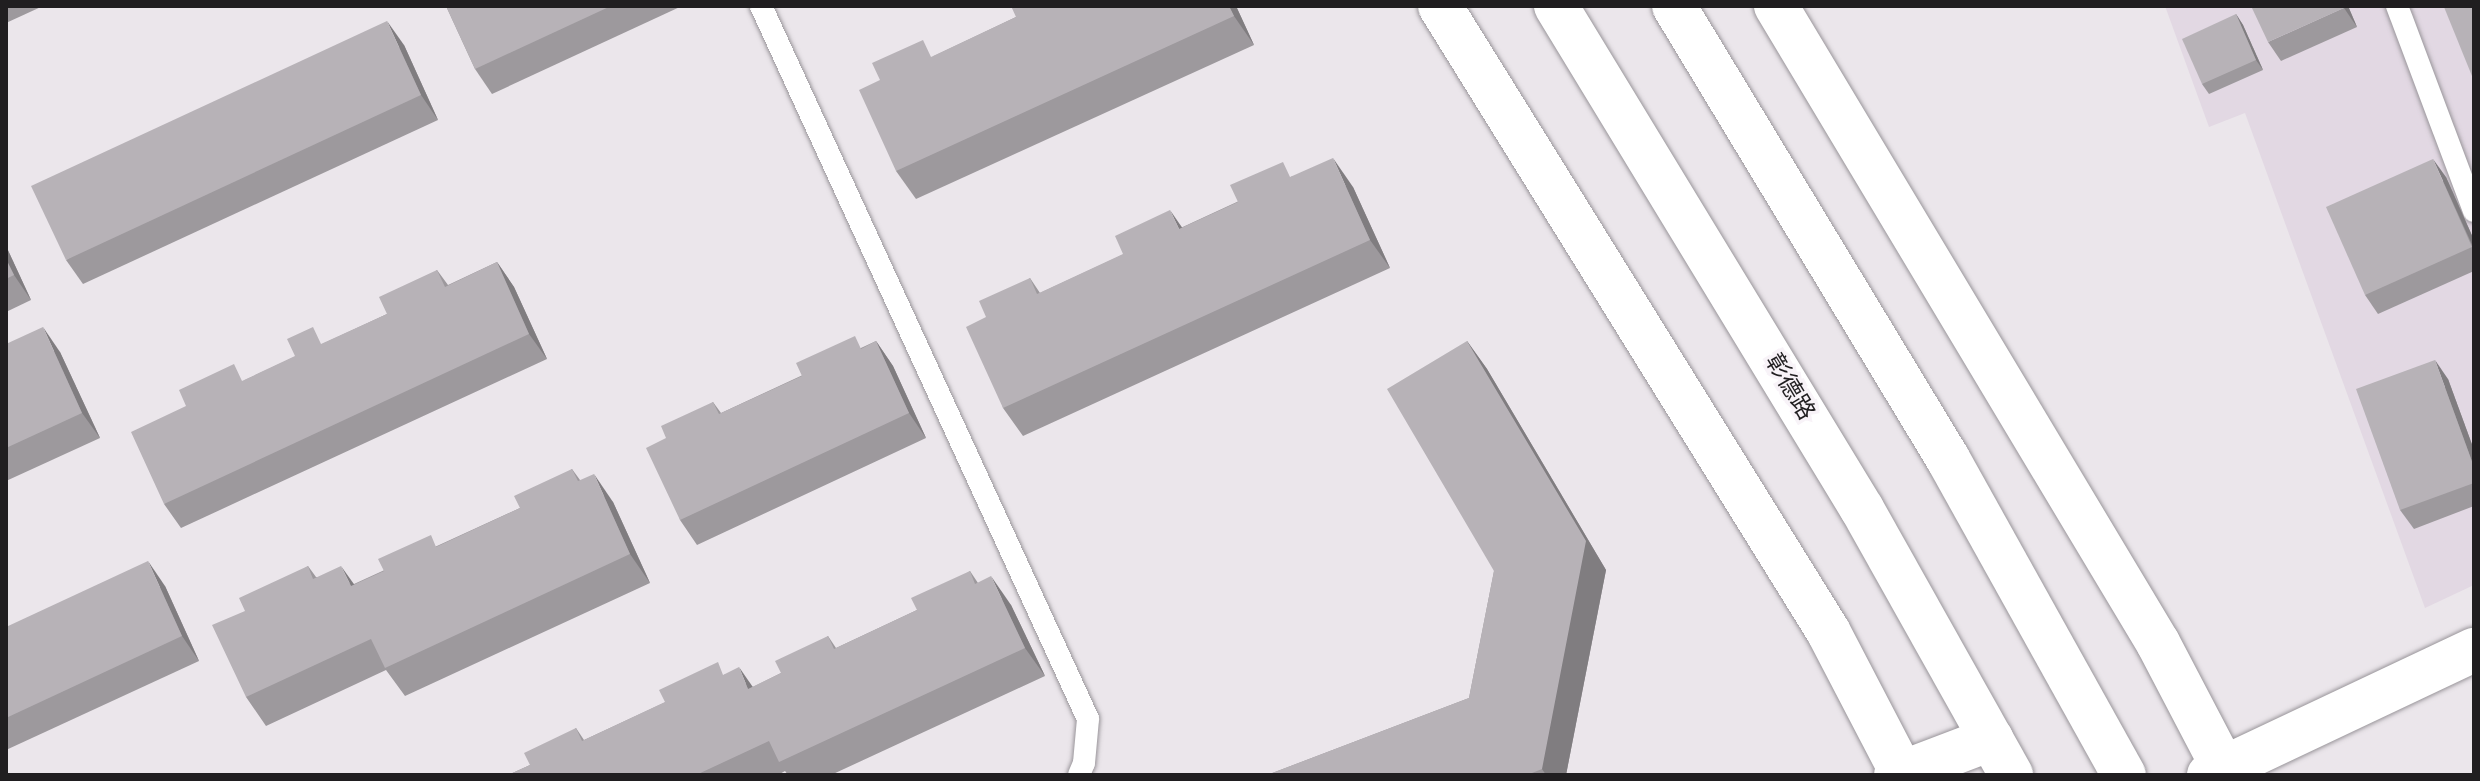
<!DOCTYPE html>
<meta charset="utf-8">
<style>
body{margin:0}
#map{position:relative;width:2480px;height:781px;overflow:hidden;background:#ebe6eb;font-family:Overpass,"Noto Sans SC",sans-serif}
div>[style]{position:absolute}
.built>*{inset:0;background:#e2d8e3}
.roads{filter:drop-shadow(0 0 2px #99959a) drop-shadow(0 0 2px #99959a)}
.service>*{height:22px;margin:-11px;padding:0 11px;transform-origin:11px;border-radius:11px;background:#fff}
.minor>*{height:44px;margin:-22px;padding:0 22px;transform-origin:22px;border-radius:22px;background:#fff}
.primary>*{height:44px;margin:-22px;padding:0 22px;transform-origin:22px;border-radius:22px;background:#fff}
.wall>*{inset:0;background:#9d999d}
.shaded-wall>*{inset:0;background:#807d80}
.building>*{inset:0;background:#b7b2b7}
span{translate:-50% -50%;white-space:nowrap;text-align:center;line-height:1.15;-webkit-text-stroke:7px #f8f3f8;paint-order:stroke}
.street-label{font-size:24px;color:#201e20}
.frame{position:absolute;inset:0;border:8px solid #201e20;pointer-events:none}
</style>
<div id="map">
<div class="built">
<i style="clip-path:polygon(2165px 6px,2474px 6px,2474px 585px,2425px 608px,2245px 113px,2209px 127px)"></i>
</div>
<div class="roads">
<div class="service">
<i style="left:761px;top:6px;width:784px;rotate:65.36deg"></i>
<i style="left:1088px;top:719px;width:44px;rotate:95.2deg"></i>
<i style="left:1084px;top:763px;width:13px;rotate:113deg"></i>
<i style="left:2397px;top:6px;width:219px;rotate:69.4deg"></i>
</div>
<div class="minor">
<i style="left:1440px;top:6px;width:736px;rotate:58.17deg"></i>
<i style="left:1828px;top:631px;width:162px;rotate:62.5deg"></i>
<i style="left:1776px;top:6px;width:743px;rotate:59.05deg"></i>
<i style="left:2158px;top:643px;width:149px;rotate:62.4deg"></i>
<i style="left:1896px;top:775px;width:102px;rotate:-20.8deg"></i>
<i style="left:2209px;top:775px;width:293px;rotate:-25.3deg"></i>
</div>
<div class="primary">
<i style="left:1556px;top:6px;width:589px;rotate:58.69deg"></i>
<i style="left:1862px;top:509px;width:305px;rotate:60.7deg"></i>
<i style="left:1674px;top:6px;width:529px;rotate:58.83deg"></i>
<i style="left:1948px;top:459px;width:362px;rotate:60.9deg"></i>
</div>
</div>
<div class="wall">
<i style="clip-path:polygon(6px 6px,43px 6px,6px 23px)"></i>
<i style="clip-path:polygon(446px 6px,682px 6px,492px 94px,475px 69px)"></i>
<i style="clip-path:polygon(1236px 6px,1254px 45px,916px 199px,896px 171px,934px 56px,1016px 17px)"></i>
<i style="clip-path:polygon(2348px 6px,2357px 27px,2281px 61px,2268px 42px)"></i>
<i style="clip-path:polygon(2236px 14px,2243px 25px,2263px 70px,2209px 94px,2202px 84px)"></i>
<i style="clip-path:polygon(404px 45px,438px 120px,83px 284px,66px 260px)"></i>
<i style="clip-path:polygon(1293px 176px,1353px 187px,1390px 268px,1023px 436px,1003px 408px,986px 317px,1030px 278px,1040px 293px)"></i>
<i style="clip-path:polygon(2446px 177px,2474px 240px,2474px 271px,2378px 314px,2365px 295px)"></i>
<i style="clip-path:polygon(6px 246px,31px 300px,6px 312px)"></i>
<i style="clip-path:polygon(497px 262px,514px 287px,547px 359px,181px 528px,164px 504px,245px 380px,387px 314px,437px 270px,448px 285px)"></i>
<i style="clip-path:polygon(876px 341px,893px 366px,926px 438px,697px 545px,680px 520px,666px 438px,713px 402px,721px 413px)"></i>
<i style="clip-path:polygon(1467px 341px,1487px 369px,1606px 570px,1566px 775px,1267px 775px,1469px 698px,1494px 571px)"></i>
<i style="clip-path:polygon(6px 344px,60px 352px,100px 438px,6px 481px)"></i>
<i style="clip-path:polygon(2448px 379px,2474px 450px,2474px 506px,2414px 529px,2400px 510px)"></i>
<i style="clip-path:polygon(572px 469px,580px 480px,613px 502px,650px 583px,405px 696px,386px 670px,266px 726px,246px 697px,245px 611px,308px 566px,316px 577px,354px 584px,520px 508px)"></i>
<i style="clip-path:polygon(970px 571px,978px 583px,1011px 605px,1045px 676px,831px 775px,788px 775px,785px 771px,778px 775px,508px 775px,530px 765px,576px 728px,584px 740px,726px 674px,753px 687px,781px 673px,828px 636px,836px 648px,917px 610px)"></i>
<i style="clip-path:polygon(165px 586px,199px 661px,6px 750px,6px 627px)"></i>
</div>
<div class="shaded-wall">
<i style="clip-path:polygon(1229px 6px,1236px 6px,1254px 45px,1234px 16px)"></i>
<i style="clip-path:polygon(2343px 6px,2348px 6px,2357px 27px,2344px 8px)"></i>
<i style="clip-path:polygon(2236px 14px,2243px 25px,2263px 70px,2256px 60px)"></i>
<i style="clip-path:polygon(387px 21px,404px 45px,438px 120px,421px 95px)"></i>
<i style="clip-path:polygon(1333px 158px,1353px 187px,1390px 268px,1370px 240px)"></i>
<i style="clip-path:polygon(2433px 159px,2446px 177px,2474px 240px,2474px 249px)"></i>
<i style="clip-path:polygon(1170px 210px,1190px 239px,1179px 229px)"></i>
<i style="clip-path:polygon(6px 246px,31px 300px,14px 275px,6px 259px)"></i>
<i style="clip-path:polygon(497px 262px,514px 287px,547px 359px,529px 334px)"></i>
<i style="clip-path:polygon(43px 327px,60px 352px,100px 438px,82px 413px)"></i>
<i style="clip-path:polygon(876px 341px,893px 366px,926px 438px,909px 413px)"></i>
<i style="clip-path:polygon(1467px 341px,1487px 369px,1606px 570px,1566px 775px,1546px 775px,1542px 769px)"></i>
<i style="clip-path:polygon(2435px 360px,2448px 379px,2474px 450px,2474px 467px)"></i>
<i style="clip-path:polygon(594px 474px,613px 502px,650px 583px,630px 554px)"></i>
<i style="clip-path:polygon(148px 561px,165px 586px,199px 661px,182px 636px)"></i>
<i style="clip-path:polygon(341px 566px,361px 594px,351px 586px)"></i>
<i style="clip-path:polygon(991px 576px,1011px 605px,1045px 676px,1025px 648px)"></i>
<i style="clip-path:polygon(739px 667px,759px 696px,748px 689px)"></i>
</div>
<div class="building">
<i style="clip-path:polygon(446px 6px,611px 6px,475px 69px)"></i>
<i style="clip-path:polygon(1011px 6px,1229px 6px,1234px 16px,896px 171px,859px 90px,880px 80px,872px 63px,923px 40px,931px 57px,1016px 17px)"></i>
<i style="clip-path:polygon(2251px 6px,2343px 6px,2344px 8px,2268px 42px)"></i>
<i style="clip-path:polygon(2446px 6px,2474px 6px,2474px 81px,2444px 7px)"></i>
<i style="clip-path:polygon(2236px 14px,2256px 60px,2202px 84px,2182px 39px)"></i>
<i style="clip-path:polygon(387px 21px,421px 95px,66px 260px,31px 186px)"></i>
<i style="clip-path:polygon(1333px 158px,1370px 240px,1003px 408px,966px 327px,986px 317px,979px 301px,1030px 278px,1037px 294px,1123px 254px,1115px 236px,1170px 210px,1179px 229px,1238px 202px,1230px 185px,1283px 162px,1290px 177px)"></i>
<i style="clip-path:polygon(2433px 159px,2472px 247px,2365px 295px,2326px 207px)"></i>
<i style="clip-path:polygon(6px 259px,14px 275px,6px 279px)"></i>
<i style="clip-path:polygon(497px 262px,529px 334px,164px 504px,131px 432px,186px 406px,179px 390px,234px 364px,242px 381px,295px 356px,287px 339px,313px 327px,321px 344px,387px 314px,379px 297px,437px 270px,445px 287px)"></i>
<i style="clip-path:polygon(43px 327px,82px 413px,6px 448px,6px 344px)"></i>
<i style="clip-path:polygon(855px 336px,861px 349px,876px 341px,909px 413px,680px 520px,646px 448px,666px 438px,661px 426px,713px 402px,719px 414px,802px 376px,796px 363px)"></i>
<i style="clip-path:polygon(1467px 341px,1586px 541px,1542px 769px,1527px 775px,1267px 775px,1469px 698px,1494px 571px,1387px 389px)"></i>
<i style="clip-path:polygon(2435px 360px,2474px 467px,2474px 483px,2400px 510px,2356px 389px)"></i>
<i style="clip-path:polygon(572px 469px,578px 481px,594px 474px,630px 554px,385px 668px,371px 639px,246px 697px,212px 625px,245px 611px,239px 598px,308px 566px,313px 579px,341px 566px,351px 586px,384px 571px,378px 559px,431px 535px,436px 547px,520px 508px,514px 496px)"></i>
<i style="clip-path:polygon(148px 561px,182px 636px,6px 718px,6px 627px)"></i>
<i style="clip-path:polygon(970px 571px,975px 584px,991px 576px,1025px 648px,779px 762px,769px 741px,696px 775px,508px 775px,530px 765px,524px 753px,576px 728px,582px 741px,665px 702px,659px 690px,718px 662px,723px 675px,739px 667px,748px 689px,781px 673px,775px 661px,828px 636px,834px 649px,917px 610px,911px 598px)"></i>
</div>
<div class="street-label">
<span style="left:1788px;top:388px;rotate:59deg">彰德路</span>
</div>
<div class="frame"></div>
</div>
